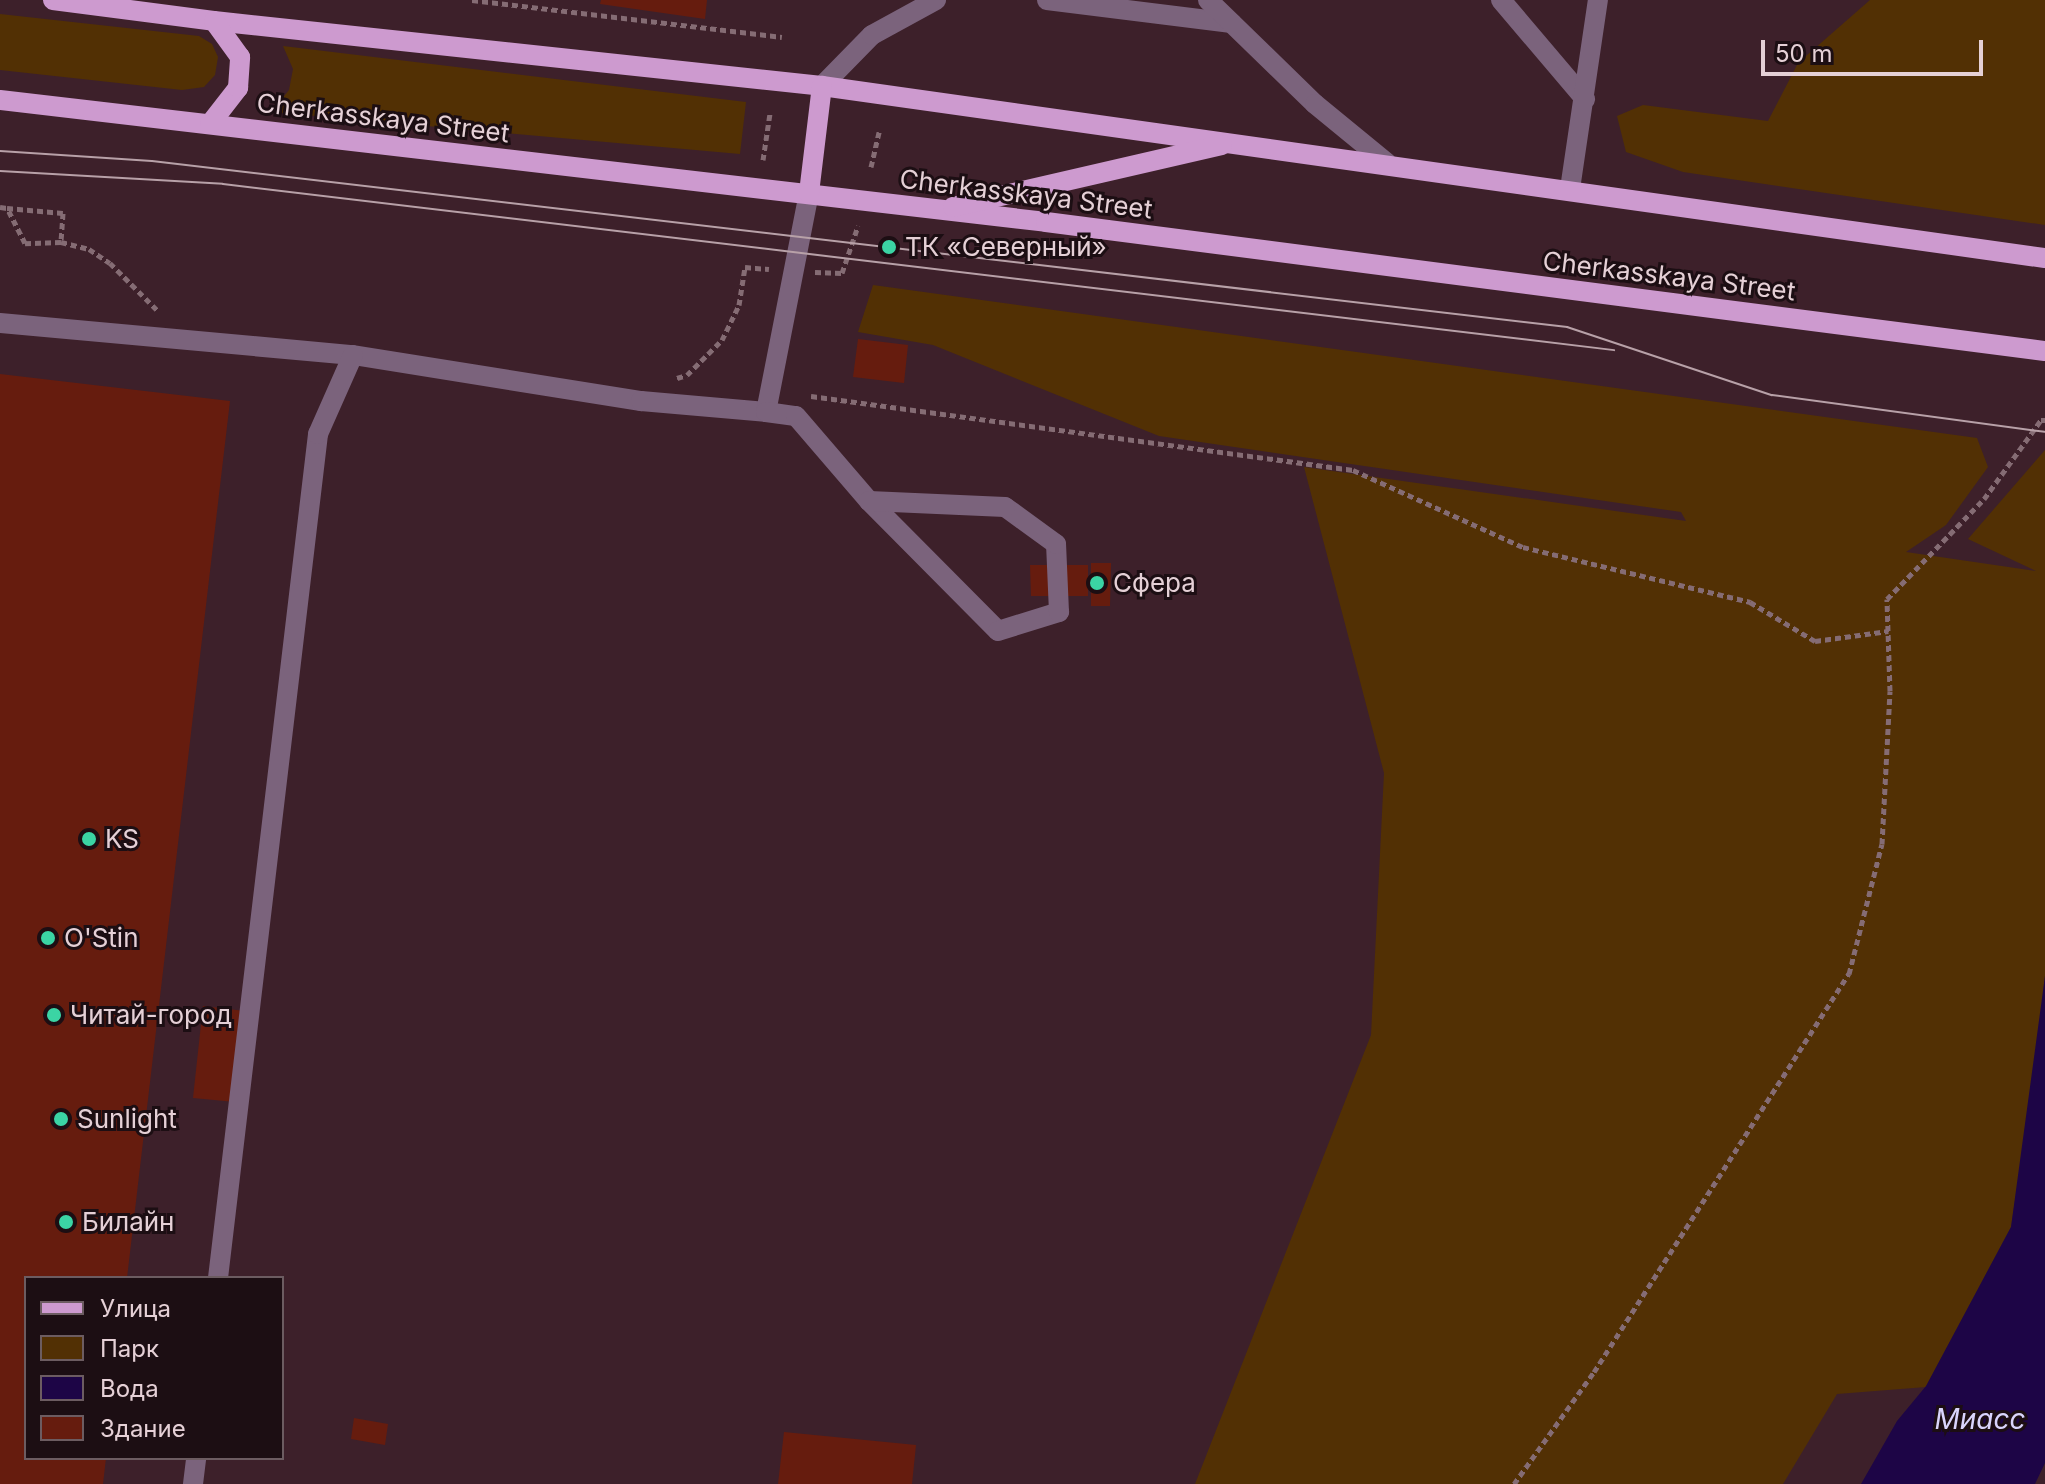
<!DOCTYPE html>
<meta charset="utf-8">
<style>
body{margin:0}
#map{position:relative;width:2045px;height:1484px;overflow:hidden;background:#3d202a;font-family:Inter,sans-serif}
div>[style]{position:absolute}
.green>*{inset:0;background:#523004}
.water>*{inset:0;background:#1d0546}
.building>*{inset:0;background:#661c0e}
.path>*{height:5px;margin-top:-2.5px;transform-origin:0;background:repeating-linear-gradient(90deg,#856c74 0 6px,transparent 0 10px)}
.minor>*{height:20px;margin:-10px;padding:0 10px;transform-origin:10px;border-radius:10px;background:#7b637c}
.major>*{height:20px;margin:-10px;padding:0 10px;transform-origin:10px;border-radius:10px;background:#cd9acf}
.tram>*{height:2px;margin:-1px;padding:0 1px;transform-origin:1px;border-radius:1px;background:#b8a1a8}
.dots>*{width:22px;height:22px;translate:-50% -50%;box-sizing:border-box;border:4px solid #1c0e13;border-radius:50%}
span{translate:-50% -50%;white-space:nowrap;text-align:center;line-height:1.15;-webkit-text-stroke:6px #1c0e13;paint-order:stroke}
.street-label{font-size:26px;color:#e5d0d6}
.poi-label{font-size:26px;color:#e5d0d6}
.left{translate:0 -50%;text-align:left}
.water-label{font-size:28px;color:#d9d4fc;font-style:italic}
.legend{position:absolute;left:24px;top:1276px;width:260px;height:184px;box-sizing:border-box;background:#1c0e13;border:2px solid #6c5c61;margin:0;padding:10px 14px;list-style:none;font-size:24px;color:#e5d0d6}
.legend li{display:flex;align-items:center;gap:16px;height:40px}
.legend b{width:40px;border:2px solid #6c5c61}
.scale{position:absolute;left:1761px;top:40px;width:222px;height:36px;box-sizing:border-box;border:4px solid #e5d0d6;border-top:0;padding-left:10px;font-size:24px;line-height:28px;white-space:nowrap;color:#e5d0d6;-webkit-text-stroke:6px #1c0e13;paint-order:stroke}
</style>
<div id="map">
<div class="green">
<i style="clip-path:polygon(1870px 0,2045px 0,2045px 225px,1683px 172px,1626px 152px,1617px 116px,1643px 105px,1768px 121px,1798px 63px)"></i>
<i style="clip-path:polygon(0 14px,199px 36px,212px 44px,218px 57px,215px 75px,204px 87px,182px 90px,0 70px)"></i>
<i style="clip-path:polygon(283px 46px,746px 102px,740px 154px,271px 112px,289px 90px,293px 69px)"></i>
<i style="clip-path:polygon(873px 285px,1977px 438px,1988px 467px,1946px 525px,1906px 552px,2036px 571px,1968px 539px,2045px 450px,2045px 976px,2035px 1070px,2011px 1227px,1926px 1387px,1837px 1394px,1783px 1484px,1195px 1484px,1371px 1035px,1384px 773px,1304px 467px,1686px 521px,1681px 512px,1159px 436px,933px 345px,858px 332px)"></i>
</div>
<div class="water">
<i style="clip-path:polygon(2045px 976px,2045px 1463px,2035px 1484px,1861px 1484px,1897px 1421px,1926px 1386px,2011px 1227px)"></i>
</div>
<div class="building">
<i style="clip-path:polygon(601px 0,707px 0,705px 19px,600px 4px)"></i>
<i style="clip-path:polygon(858px 339px,908px 345px,904px 383px,853px 377px)"></i>
<i style="clip-path:polygon(0 374px,230px 401px,127px 1278px,26px 1278px,26px 1458px,106px 1458px,103px 1484px,0 1484px)"></i>
<i style="clip-path:polygon(1091px 563px,1111px 563px,1110px 606px,1091px 606px)"></i>
<i style="clip-path:polygon(1030px 565px,1088px 565px,1088px 596px,1031px 596px)"></i>
<i style="clip-path:polygon(203px 1006px,245px 1011px,235px 1102px,193px 1098px)"></i>
<i style="clip-path:polygon(354px 1418px,388px 1424px,385px 1445px,351px 1439px)"></i>
<i style="clip-path:polygon(784px 1432px,916px 1445px,912px 1484px,778px 1484px)"></i>
</div>
<div class="path">
<i style="left:472px;top:0;width:312px;rotate:6.8deg"></i>
<i style="left:763px;top:160px;width:48px;rotate:-81.5deg"></i>
<i style="left:871px;top:167px;width:36px;rotate:-77deg"></i>
<i style="left:0;top:207px;width:7px;rotate:8deg"></i>
<i style="left:7px;top:208px;width:56px;rotate:5.1deg"></i>
<i style="left:63px;top:213px;width:29px;rotate:94deg"></i>
<i style="left:61px;top:242px;width:36px;rotate:178deg"></i>
<i style="left:25px;top:243px;width:39px;rotate:-117deg"></i>
<i style="left:61px;top:242px;width:29px;rotate:14deg"></i>
<i style="left:89px;top:249px;width:25px;rotate:34deg"></i>
<i style="left:110px;top:263px;width:68px;rotate:45deg"></i>
<i style="left:815px;top:272px;width:27px;rotate:2deg"></i>
<i style="left:842px;top:273px;width:50px;rotate:-71.2deg"></i>
<i style="left:677px;top:378px;width:10px;rotate:-17deg"></i>
<i style="left:687px;top:375px;width:49px;rotate:-45deg"></i>
<i style="left:722px;top:340px;width:39px;rotate:-64deg"></i>
<i style="left:739px;top:305px;width:38px;rotate:-81deg"></i>
<i style="left:745px;top:267px;width:24px;rotate:5deg"></i>
<i style="left:811px;top:396px;width:547px;rotate:7.77deg"></i>
<i style="left:1353px;top:470px;width:187px;rotate:24.4deg"></i>
<i style="left:1523px;top:547px;width:234px;rotate:13.6deg"></i>
<i style="left:1750px;top:602px;width:76px;rotate:31deg"></i>
<i style="left:1815px;top:641px;width:74px;rotate:-7.8deg"></i>
<i style="left:1514px;top:1484px;width:138px;rotate:-54.5deg"></i>
<i style="left:1594px;top:1372px;width:473px;rotate:-57.4deg"></i>
<i style="left:1849px;top:974px;width:134px;rotate:-75.8deg"></i>
<i style="left:1882px;top:844px;width:153px;rotate:-87deg"></i>
<i style="left:1890px;top:691px;width:92px;rotate:-91.9deg"></i>
<i style="left:1887px;top:599px;width:139px;rotate:-45.9deg"></i>
<i style="left:1984px;top:499px;width:97px;rotate:-54.2deg"></i>
<i style="left:2041px;top:420px;width:4px"></i>
</div>
<div class="minor">
<i style="left:1047px;top:0;width:186px;rotate:7.1deg"></i>
<i style="left:1208px;top:0;width:149px;rotate:44.2deg"></i>
<i style="left:1315px;top:104px;width:93px;rotate:39.3deg"></i>
<i style="left:1501px;top:0;width:130px;rotate:49.7deg"></i>
<i style="left:822px;top:86px;width:71px;rotate:-45.6deg"></i>
<i style="left:872px;top:35px;width:73px;rotate:-28.7deg"></i>
<i style="left:1570px;top:189px;width:191px;rotate:-81.6deg"></i>
<i style="left:0;top:323px;width:354px;rotate:5.2deg"></i>
<i style="left:353px;top:355px;width:292px;rotate:9.1deg"></i>
<i style="left:641px;top:401px;width:125px;rotate:5deg"></i>
<i style="left:766px;top:412px;width:223px;rotate:-78.9deg"></i>
<i style="left:766px;top:412px;width:30px;rotate:8deg"></i>
<i style="left:796px;top:416px;width:112px;rotate:49.3deg"></i>
<i style="left:869px;top:501px;width:183px;rotate:45.2deg"></i>
<i style="left:998px;top:631px;width:64px;rotate:-17.3deg"></i>
<i style="left:1059px;top:612px;width:68px;rotate:-92.5deg"></i>
<i style="left:1056px;top:544px;width:63px;rotate:-144deg"></i>
<i style="left:1005px;top:507px;width:136px;rotate:-177.5deg"></i>
<i style="left:218px;top:1278px;width:850px;rotate:-83.24deg"></i>
<i style="left:318px;top:434px;width:86px;rotate:-66.1deg"></i>
<i style="left:193px;top:1484px;width:26px;rotate:-83deg"></i>
</div>
<div class="major">
<i style="left:53px;top:0;width:162px;rotate:7.4deg"></i>
<i style="left:214px;top:21px;width:611px;rotate:6.1deg"></i>
<i style="left:822px;top:86px;width:1235px;rotate:8.01deg"></i>
<i style="left:0;top:100px;width:1053px;rotate:6.65deg"></i>
<i style="left:1046px;top:222px;width:1007px;rotate:7.36deg"></i>
<i style="left:210px;top:124px;width:46px;rotate:-52.1deg"></i>
<i style="left:238px;top:88px;width:31px;rotate:-86deg"></i>
<i style="left:240px;top:57px;width:44px;rotate:-125.8deg"></i>
<i style="left:809px;top:193px;width:108px;rotate:-83.1deg"></i>
<i style="left:953px;top:207px;width:276px;rotate:-13deg"></i>
</div>
<div class="tram">
<i style="left:0;top:151px;width:152px;rotate:3.8deg"></i>
<i style="left:152px;top:161px;width:1425px;rotate:6.69deg"></i>
<i style="left:1567px;top:327px;width:216px;rotate:18.4deg"></i>
<i style="left:1772px;top:395px;width:275px;rotate:7.7deg"></i>
<i style="left:0;top:171px;width:223px;rotate:3.3deg"></i>
<i style="left:223px;top:184px;width:1401px;rotate:6.81deg"></i>
</div>
<div class="dots">
<i style="left:889px;top:247px;background:#3bd4a4"></i>
<i style="left:1097px;top:583px;background:#3bd4a4"></i>
<i style="left:89px;top:839px;background:#3bd4a4"></i>
<i style="left:48px;top:938px;background:#3bd4a4"></i>
<i style="left:54px;top:1015px;background:#3bd4a4"></i>
<i style="left:61px;top:1119px;background:#3bd4a4"></i>
<i style="left:66px;top:1222px;background:#3bd4a4"></i>
</div>
<div class="street-label">
<span style="left:383px;top:118px;rotate:7deg">Cherkasskaya Street</span>
<span style="left:1026px;top:194px;rotate:7deg">Cherkasskaya Street</span>
<span style="left:1669px;top:276px;rotate:7deg">Cherkasskaya Street</span>
</div>
<div class="poi-label">
<span class="left" style="left:905px;top:247px">ТК «Северный»</span>
<span class="left" style="left:1113px;top:583px">Сфера</span>
<span class="left" style="left:105px;top:839px">KS</span>
<span class="left" style="left:64px;top:938px">O'Stin</span>
<span class="left" style="left:70px;top:1015px">Читай-город</span>
<span class="left" style="left:77px;top:1119px">Sunlight</span>
<span class="left" style="left:82px;top:1222px">Билайн</span>
</div>
<div class="water-label">
<span style="left:1980px;top:1419px">Миасс</span>
</div>
<ul class="legend">
<li><b style="height:10px;background:#cd9acf"></b>Улица</li>
<li><b style="height:22px;background:#523004"></b>Парк</li>
<li><b style="height:22px;background:#1d0546"></b>Вода</li>
<li><b style="height:22px;background:#661c0e"></b>Здание</li>
</ul>
<div class="scale">50 m</div>
</div>
